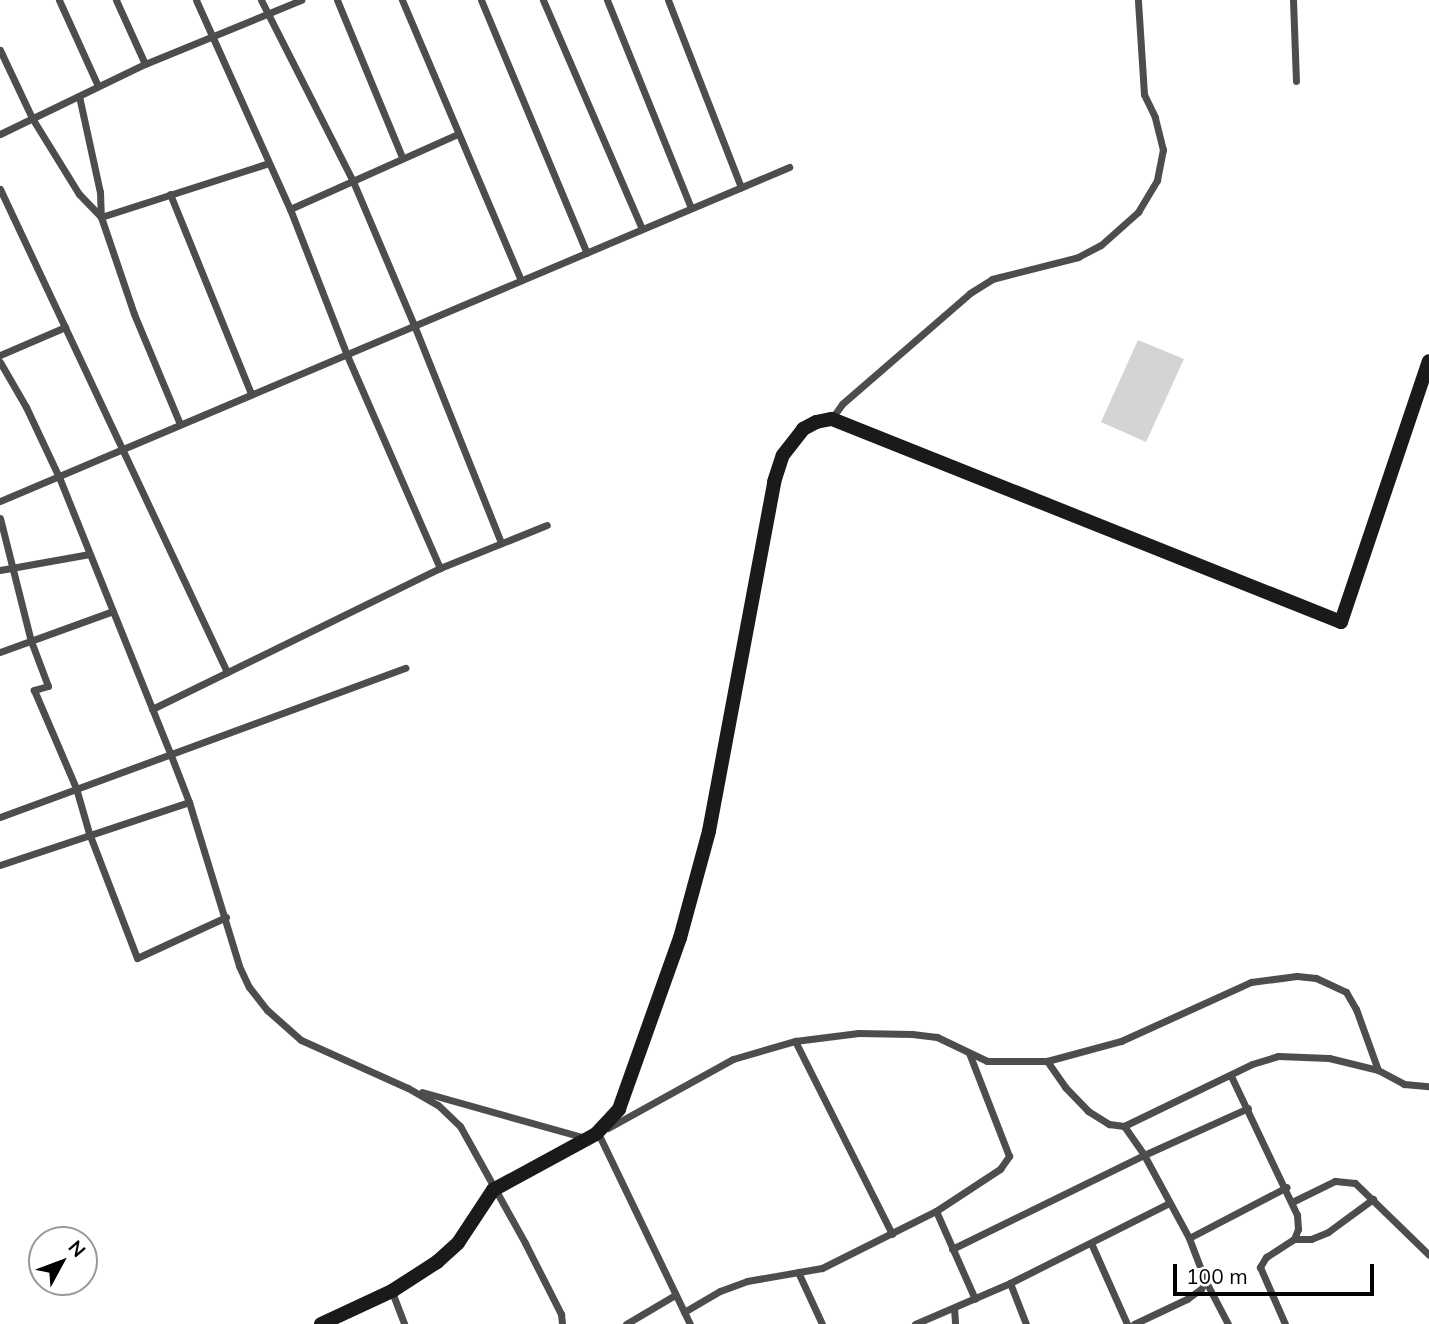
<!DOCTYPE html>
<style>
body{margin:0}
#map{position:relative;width:1429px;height:1324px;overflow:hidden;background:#fff;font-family:Mulish,sans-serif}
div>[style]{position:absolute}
.green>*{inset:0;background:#d4d4d4}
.street>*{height:7px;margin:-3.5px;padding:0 3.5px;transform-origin:3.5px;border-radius:3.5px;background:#4d4d4d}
.secondary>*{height:14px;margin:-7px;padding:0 7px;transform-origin:7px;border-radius:7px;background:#1a1a1a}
span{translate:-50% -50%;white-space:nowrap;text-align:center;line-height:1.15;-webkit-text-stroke:7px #fff;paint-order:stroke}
.north{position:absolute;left:28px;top:1226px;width:70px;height:70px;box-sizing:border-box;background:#fff;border:2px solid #999;border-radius:50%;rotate:49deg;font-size:19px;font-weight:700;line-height:28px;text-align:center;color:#000}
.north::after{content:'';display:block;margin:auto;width:24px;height:32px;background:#000;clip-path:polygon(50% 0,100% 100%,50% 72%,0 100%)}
.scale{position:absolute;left:1173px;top:1264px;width:201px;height:32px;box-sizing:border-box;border:4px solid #000;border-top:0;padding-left:9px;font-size:21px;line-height:24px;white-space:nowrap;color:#000;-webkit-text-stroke:5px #fff;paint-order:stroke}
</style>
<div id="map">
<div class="green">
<i style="clip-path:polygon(1138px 340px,1184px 359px,1146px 442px,1101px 422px)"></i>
</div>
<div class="street">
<i style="left:59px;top:0;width:94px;rotate:65.6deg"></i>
<i style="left:116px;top:0;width:70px;rotate:65.6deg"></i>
<i style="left:196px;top:0;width:229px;rotate:65.8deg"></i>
<i style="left:290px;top:209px;width:155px;rotate:68.7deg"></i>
<i style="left:346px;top:353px;width:235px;rotate:66.4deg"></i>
<i style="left:261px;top:0;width:201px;rotate:63.1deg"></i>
<i style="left:352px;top:179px;width:159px;rotate:67deg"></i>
<i style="left:414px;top:325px;width:235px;rotate:68.2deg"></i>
<i style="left:337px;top:0;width:170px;rotate:67.5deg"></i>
<i style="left:402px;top:0;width:304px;rotate:67deg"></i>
<i style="left:481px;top:0;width:274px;rotate:67.3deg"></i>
<i style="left:543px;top:0;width:249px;rotate:66.6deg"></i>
<i style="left:607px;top:0;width:224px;rotate:68deg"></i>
<i style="left:668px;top:0;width:201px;rotate:68.7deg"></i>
<i style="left:1293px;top:0;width:81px;rotate:87.9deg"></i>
<i style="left:0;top:50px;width:75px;rotate:64.8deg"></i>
<i style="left:32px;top:118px;width:89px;rotate:58.3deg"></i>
<i style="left:79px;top:194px;width:32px;rotate:46deg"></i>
<i style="left:101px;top:217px;width:102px;rotate:71.2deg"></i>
<i style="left:134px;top:314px;width:119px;rotate:67.3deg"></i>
<i style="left:79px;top:96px;width:98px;rotate:77.7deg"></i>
<i style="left:100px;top:192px;width:25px;rotate:88deg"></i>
<i style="left:101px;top:217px;width:176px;rotate:-17.8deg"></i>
<i style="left:0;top:134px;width:161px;rotate:-25.8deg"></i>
<i style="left:145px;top:64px;width:169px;rotate:-22.3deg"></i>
<i style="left:0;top:189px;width:534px;rotate:64.83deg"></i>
<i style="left:170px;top:194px;width:215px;rotate:67.9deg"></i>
<i style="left:290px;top:209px;width:184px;rotate:-24.1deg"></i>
<i style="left:0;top:355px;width:71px;rotate:-23.3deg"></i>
<i style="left:0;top:362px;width:52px;rotate:60deg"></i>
<i style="left:26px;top:407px;width:77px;rotate:64.8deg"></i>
<i style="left:59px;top:477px;width:297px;rotate:68.1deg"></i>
<i style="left:170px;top:753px;width:53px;rotate:68.8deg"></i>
<i style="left:189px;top:802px;width:171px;rotate:73deg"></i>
<i style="left:239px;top:966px;width:23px;rotate:65deg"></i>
<i style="left:249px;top:987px;width:29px;rotate:52deg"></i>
<i style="left:267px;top:1010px;width:45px;rotate:41.4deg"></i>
<i style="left:301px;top:1040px;width:117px;rotate:24.2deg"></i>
<i style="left:408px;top:1088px;width:34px;rotate:30deg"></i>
<i style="left:438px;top:1105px;width:30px;rotate:44deg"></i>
<i style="left:460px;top:1126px;width:134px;rotate:60.9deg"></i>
<i style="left:525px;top:1243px;width:80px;rotate:63.1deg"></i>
<i style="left:561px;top:1314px;width:10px;rotate:84deg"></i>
<i style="left:832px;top:418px;width:17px;rotate:-54deg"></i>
<i style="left:842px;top:404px;width:169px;rotate:-40.9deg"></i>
<i style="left:970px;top:293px;width:26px;rotate:-32deg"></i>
<i style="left:992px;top:279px;width:89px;rotate:-14.3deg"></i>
<i style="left:1078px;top:257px;width:26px;rotate:-28deg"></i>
<i style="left:1101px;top:245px;width:50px;rotate:-41.7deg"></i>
<i style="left:1138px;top:212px;width:37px;rotate:-59deg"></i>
<i style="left:1157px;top:180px;width:31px;rotate:-79deg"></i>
<i style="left:1163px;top:150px;width:34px;rotate:-104deg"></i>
<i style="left:1155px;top:117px;width:25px;rotate:-116deg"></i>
<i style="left:1144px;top:94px;width:94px;rotate:-93.7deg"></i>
<i style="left:0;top:501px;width:857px;rotate:-22.94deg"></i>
<i style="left:0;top:518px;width:127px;rotate:75.9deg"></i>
<i style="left:31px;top:641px;width:48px;rotate:69.3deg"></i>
<i style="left:48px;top:686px;width:15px;rotate:164deg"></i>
<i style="left:34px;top:690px;width:107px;rotate:66.8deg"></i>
<i style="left:76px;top:788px;width:47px;rotate:73.9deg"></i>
<i style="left:89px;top:833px;width:134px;rotate:69deg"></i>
<i style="left:137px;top:958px;width:98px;rotate:-24.7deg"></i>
<i style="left:0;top:570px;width:91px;rotate:-10.1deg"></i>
<i style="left:0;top:652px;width:120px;rotate:-19.9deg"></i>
<i style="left:152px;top:709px;width:321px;rotate:-26.1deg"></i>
<i style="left:440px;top:568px;width:115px;rotate:-21.9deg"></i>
<i style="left:0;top:817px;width:432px;rotate:-20.2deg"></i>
<i style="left:0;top:865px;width:199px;rotate:-18.4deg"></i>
<i style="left:795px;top:1041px;width:216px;rotate:63.3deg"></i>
<i style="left:1047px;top:1061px;width:32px;rotate:55deg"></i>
<i style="left:1065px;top:1087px;width:33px;rotate:46deg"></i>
<i style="left:1088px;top:1111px;width:25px;rotate:32deg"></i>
<i style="left:1109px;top:1124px;width:15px;rotate:8deg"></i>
<i style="left:1124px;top:1126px;width:35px;rotate:55deg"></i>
<i style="left:1144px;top:1155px;width:94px;rotate:61.5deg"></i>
<i style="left:1189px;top:1238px;width:110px;rotate:-27.5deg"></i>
<i style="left:1231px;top:1076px;width:154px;rotate:64.6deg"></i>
<i style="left:1297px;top:1215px;width:14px;rotate:86deg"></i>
<i style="left:1298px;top:1229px;width:11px;rotate:112deg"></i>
<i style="left:1294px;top:1239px;width:33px;rotate:147deg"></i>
<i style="left:1266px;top:1257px;width:12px;rotate:121deg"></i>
<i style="left:1260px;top:1267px;width:62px;rotate:66.3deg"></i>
<i style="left:422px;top:1092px;width:170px;rotate:15.7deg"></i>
<i style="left:1124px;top:1126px;width:142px;rotate:-25.8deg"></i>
<i style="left:1252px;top:1064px;width:27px;rotate:-17deg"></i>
<i style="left:1278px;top:1056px;width:51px;rotate:2.2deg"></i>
<i style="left:1329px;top:1058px;width:50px;rotate:13.8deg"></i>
<i style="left:608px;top:1128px;width:143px;rotate:-28.9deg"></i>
<i style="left:733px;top:1059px;width:65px;rotate:-16.2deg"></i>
<i style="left:795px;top:1041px;width:64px;rotate:-7.2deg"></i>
<i style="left:858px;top:1033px;width:54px;rotate:1.1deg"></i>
<i style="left:912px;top:1034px;width:25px;rotate:7deg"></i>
<i style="left:937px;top:1037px;width:55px;rotate:25.6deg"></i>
<i style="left:987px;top:1061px;width:60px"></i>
<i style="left:1047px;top:1061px;width:77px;rotate:-15.1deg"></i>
<i style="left:1121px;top:1041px;width:143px;rotate:-24.4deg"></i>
<i style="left:1251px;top:982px;width:46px;rotate:-7.4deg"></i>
<i style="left:1297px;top:976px;width:19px;rotate:6deg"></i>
<i style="left:1316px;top:978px;width:33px;rotate:25deg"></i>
<i style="left:1346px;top:992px;width:20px;rotate:60deg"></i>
<i style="left:1356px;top:1009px;width:65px;rotate:70.2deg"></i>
<i style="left:1378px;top:1070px;width:30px;rotate:28deg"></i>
<i style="left:1404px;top:1084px;width:25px;rotate:5deg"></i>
<i style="left:598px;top:1133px;width:212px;rotate:64.3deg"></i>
<i style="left:1292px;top:1202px;width:48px;rotate:-26deg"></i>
<i style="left:1335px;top:1181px;width:20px;rotate:6deg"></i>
<i style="left:1355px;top:1183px;width:103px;rotate:44.2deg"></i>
<i style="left:936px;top:1211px;width:96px;rotate:66.1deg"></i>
<i style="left:1294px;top:1239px;width:17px"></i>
<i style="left:1311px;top:1239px;width:18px;rotate:-22deg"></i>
<i style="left:1328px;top:1232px;width:56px;rotate:-36.3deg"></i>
<i style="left:1091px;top:1243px;width:89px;rotate:66deg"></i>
<i style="left:952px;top:1249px;width:214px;rotate:-26.1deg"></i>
<i style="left:1144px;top:1155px;width:114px;rotate:-24.3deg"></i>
<i style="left:798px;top:1272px;width:57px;rotate:65.2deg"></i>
<i style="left:1205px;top:1280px;width:50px;rotate:62.4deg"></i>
<i style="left:1010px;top:1283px;width:44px;rotate:68.7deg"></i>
<i style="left:392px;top:1292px;width:34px;rotate:69deg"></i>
<i style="left:954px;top:1308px;width:16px;rotate:86deg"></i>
<i style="left:684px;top:1312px;width:42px;rotate:-30.3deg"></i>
<i style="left:720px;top:1291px;width:29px;rotate:-20deg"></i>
<i style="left:747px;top:1281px;width:76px;rotate:-9.8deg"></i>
<i style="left:822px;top:1268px;width:127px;rotate:-26.6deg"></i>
<i style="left:936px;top:1211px;width:77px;rotate:-33.3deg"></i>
<i style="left:1000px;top:1169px;width:16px;rotate:-55deg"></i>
<i style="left:1009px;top:1156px;width:110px;rotate:-111.2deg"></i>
<i style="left:626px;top:1324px;width:57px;rotate:-30.6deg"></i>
<i style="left:915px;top:1324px;width:103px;rotate:-23.3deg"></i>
<i style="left:1010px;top:1283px;width:178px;rotate:-26.7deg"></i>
<i style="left:1134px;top:1324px;width:59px;rotate:-25.3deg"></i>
<i style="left:1187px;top:1299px;width:17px;rotate:-36deg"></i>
<i style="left:1201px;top:1289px;width:10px;rotate:-66deg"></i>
<i style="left:1205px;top:1280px;width:45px;rotate:-110.9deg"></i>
</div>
<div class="secondary">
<i style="left:321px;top:1324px;width:78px;rotate:-24.9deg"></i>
<i style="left:392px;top:1291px;width:54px;rotate:-32.8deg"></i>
<i style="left:437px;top:1262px;width:28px;rotate:-42deg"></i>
<i style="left:458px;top:1243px;width:64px;rotate:-56.6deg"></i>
<i style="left:493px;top:1190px;width:117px;rotate:-28.5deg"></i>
<i style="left:596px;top:1134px;width:34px;rotate:-47deg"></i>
<i style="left:619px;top:1109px;width:182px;rotate:-70.4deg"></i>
<i style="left:680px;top:938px;width:111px;rotate:-74.8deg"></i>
<i style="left:709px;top:831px;width:355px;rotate:-79.4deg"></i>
<i style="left:774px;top:482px;width:28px;rotate:-72deg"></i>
<i style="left:783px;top:455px;width:33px;rotate:-52deg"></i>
<i style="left:803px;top:429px;width:15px;rotate:-28deg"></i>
<i style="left:816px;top:422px;width:16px;rotate:-11deg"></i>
<i style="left:832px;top:419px;width:548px;rotate:21.74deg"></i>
<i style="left:1341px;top:622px;width:275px;rotate:-71.4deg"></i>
</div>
<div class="north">N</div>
<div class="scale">100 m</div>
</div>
